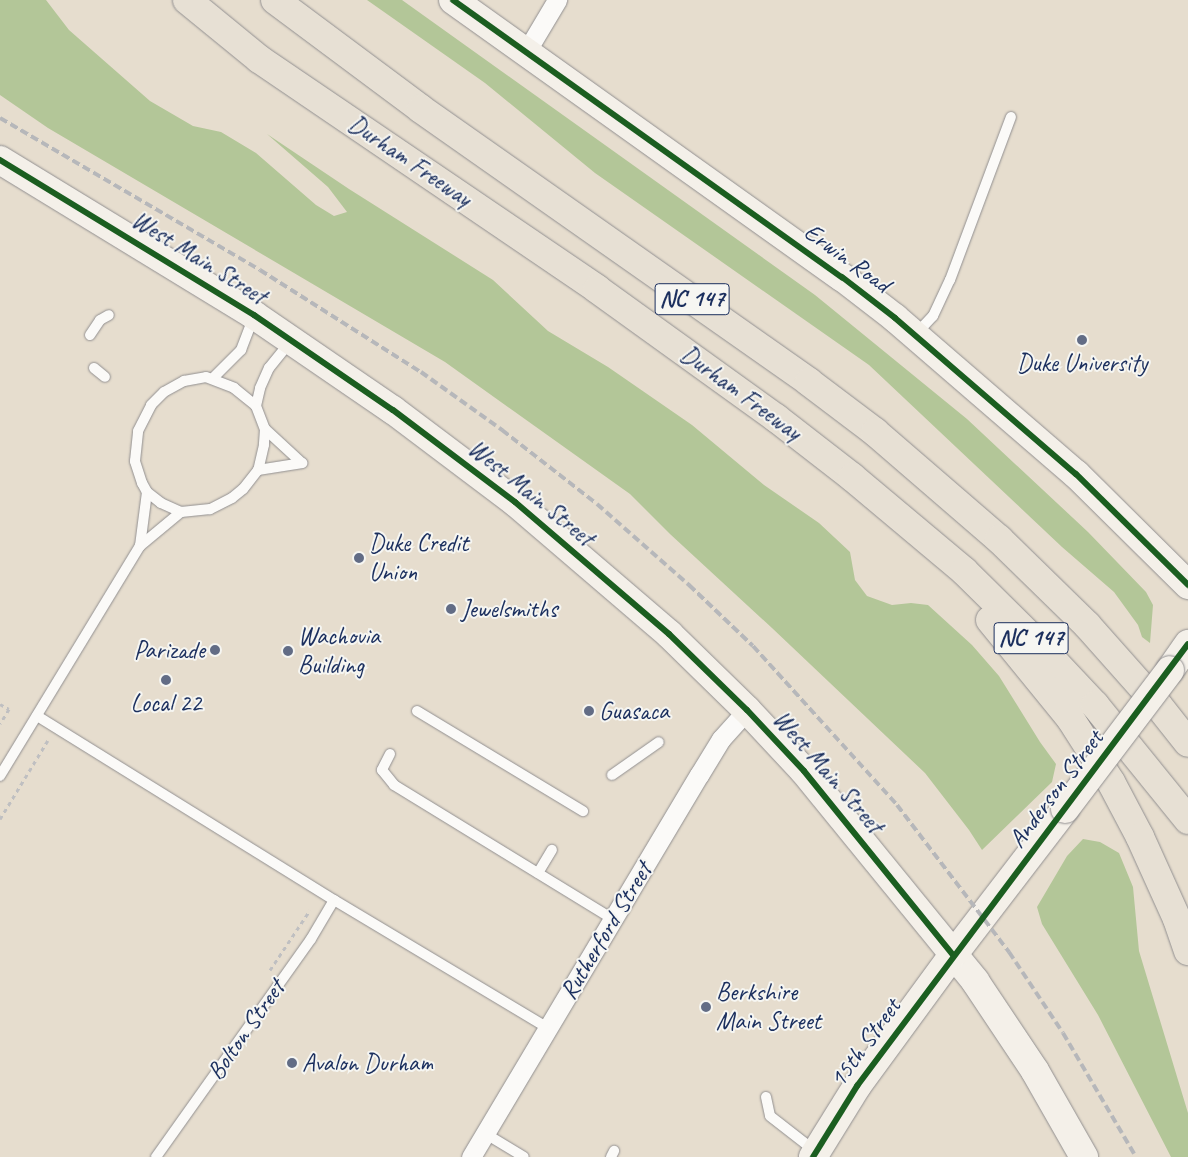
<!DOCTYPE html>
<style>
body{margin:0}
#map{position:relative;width:1188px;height:1157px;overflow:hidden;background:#e6ddce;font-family:Caveat,sans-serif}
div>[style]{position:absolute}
.forest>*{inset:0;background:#b3c698}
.path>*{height:3px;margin-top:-1.5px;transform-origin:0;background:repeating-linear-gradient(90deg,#bfbfc1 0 4px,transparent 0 8px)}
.roads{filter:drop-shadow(0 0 1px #918f90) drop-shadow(0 0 1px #918f90)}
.lane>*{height:10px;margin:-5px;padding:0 5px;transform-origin:5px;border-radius:5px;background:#fbfaf8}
.street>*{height:19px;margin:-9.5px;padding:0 9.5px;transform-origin:9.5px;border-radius:9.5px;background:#fbfaf8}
.secondary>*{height:28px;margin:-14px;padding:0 14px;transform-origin:14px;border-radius:14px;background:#f4f0e9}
.highway>*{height:28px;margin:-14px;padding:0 14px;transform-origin:14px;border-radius:14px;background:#e7e0d4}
.rail>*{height:4px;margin-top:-2px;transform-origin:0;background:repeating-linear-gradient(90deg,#b6b7ba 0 8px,transparent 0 12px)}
.bridges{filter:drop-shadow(0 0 1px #918f90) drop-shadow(0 0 1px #918f90)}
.secondary-bridge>*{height:28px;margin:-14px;padding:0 14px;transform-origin:14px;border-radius:14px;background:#f4f0e9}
.cycleway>*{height:6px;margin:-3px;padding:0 3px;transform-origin:3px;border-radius:3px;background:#1b5e20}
.dots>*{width:14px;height:14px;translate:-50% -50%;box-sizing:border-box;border:2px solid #f6f6f2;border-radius:50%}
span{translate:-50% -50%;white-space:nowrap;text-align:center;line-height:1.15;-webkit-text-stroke:4px #f6f6f2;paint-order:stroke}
.shield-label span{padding:1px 4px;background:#f6f6f2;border:1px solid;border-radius:4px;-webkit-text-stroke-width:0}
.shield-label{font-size:24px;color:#1b2f5e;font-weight:700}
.street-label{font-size:25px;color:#1b2f5e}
.poi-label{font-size:25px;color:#1b2f5e}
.left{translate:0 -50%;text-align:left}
.right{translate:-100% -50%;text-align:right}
</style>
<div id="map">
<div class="forest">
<i style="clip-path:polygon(0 0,46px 0,69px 30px,150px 101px,193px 126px,221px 132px,256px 153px,316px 205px,334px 216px,347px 212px,328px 187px,267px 134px,349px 189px,493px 280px,548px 331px,608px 367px,692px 425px,764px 485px,819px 523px,850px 552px,855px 580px,867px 596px,892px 605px,911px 603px,928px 605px,972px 645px,999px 676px,1040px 742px,1056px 764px,1052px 782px,982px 850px,969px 830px,925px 773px,772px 628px,670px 534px,630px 494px,445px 362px,48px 128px,0 95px)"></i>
<i style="clip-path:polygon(367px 0,402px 0,815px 295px,967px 419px,1088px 532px,1146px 592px,1153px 605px,1150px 643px,1142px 637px,1138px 625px,1114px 592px,1062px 547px,869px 365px,595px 173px,485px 83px)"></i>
<i style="clip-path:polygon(1083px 839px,1100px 842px,1119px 853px,1133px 887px,1139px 951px,1188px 1113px,1188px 1157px,1171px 1157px,1098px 1015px,1042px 924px,1037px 907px,1067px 856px)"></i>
</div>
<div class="path">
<i style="left:0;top:704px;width:10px;rotate:29deg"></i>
<i style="left:9px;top:709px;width:17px;rotate:121deg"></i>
<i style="left:0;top:819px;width:92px;rotate:-58.7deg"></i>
<i style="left:270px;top:970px;width:72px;rotate:-56.3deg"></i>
</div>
<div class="roads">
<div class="lane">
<i style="left:916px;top:334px;width:25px;rotate:-47deg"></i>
<i style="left:933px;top:316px;width:40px;rotate:-65deg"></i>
<i style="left:950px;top:280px;width:174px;rotate:-69.5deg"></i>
<i style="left:90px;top:335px;width:18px;rotate:-56deg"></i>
<i style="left:100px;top:320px;width:10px;rotate:-29deg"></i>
<i style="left:94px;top:368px;width:14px;rotate:39deg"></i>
<i style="left:206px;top:377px;width:30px;rotate:21deg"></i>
<i style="left:234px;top:388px;width:28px;rotate:39deg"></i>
<i style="left:256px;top:406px;width:25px;rotate:69deg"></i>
<i style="left:265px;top:429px;width:16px;rotate:94deg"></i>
<i style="left:264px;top:445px;width:26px;rotate:103deg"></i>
<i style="left:258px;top:470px;width:24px;rotate:128deg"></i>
<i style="left:243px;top:489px;width:14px;rotate:141deg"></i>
<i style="left:232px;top:498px;width:25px;rotate:153deg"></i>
<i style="left:210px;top:509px;width:29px;rotate:174deg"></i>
<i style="left:181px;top:512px;width:22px;rotate:-156deg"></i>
<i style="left:161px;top:503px;width:18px;rotate:-142deg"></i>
<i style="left:147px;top:492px;width:10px;rotate:-119deg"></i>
<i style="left:142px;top:483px;width:23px;rotate:-108deg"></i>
<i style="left:135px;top:461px;width:30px;rotate:-84deg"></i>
<i style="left:138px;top:431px;width:29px;rotate:-63deg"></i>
<i style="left:151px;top:405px;width:18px;rotate:-45deg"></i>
<i style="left:164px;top:392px;width:23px;rotate:-29deg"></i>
<i style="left:184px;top:381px;width:22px;rotate:-10deg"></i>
<i style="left:213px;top:378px;width:40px;rotate:-45deg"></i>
<i style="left:241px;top:350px;width:36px;rotate:-69deg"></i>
<i style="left:256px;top:406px;width:18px;rotate:-77deg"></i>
<i style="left:260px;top:388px;width:22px;rotate:-66deg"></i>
<i style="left:269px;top:368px;width:33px;rotate:-51deg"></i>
<i style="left:265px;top:429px;width:50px;rotate:42.6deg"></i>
<i style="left:258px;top:470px;width:45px;rotate:-9deg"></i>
<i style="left:140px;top:546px;width:54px;rotate:-82.6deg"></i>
<i style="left:417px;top:711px;width:194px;rotate:31.1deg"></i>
<i style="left:37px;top:716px;width:349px;rotate:31.8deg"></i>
<i style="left:334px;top:900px;width:249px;rotate:30.9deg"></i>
<i style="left:390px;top:754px;width:18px;rotate:117deg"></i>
<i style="left:382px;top:770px;width:19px;rotate:51deg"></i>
<i style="left:394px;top:785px;width:257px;rotate:31.5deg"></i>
<i style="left:612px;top:775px;width:57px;rotate:-35.1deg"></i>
<i style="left:0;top:776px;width:269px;rotate:-58.7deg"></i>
<i style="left:140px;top:546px;width:53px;rotate:-39.7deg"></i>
<i style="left:538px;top:873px;width:27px;rotate:-59deg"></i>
<i style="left:766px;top:1097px;width:19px;rotate:78deg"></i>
<i style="left:770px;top:1116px;width:57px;rotate:37.9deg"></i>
<i style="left:486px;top:1134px;width:44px;rotate:31.2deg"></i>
<i style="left:156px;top:1157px;width:267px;rotate:-54.6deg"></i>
<i style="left:311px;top:939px;width:45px;rotate:-59.5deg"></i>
<i style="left:611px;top:1157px;width:7px;rotate:-63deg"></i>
</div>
<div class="street">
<i style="left:526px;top:52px;width:61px;rotate:-59.2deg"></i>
<i style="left:471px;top:1157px;width:445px;rotate:-59.2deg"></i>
<i style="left:699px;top:775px;width:42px;rotate:-58.6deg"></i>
<i style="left:721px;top:739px;width:39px;rotate:-48deg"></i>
</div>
<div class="secondary">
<i style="left:453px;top:0;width:478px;rotate:35.5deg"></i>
<i style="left:842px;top:277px;width:67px;rotate:37.7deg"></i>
<i style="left:895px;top:318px;width:239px;rotate:40.8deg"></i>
<i style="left:1076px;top:474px;width:158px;rotate:44.7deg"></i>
<i style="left:0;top:160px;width:298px;rotate:31.4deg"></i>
<i style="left:254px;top:315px;width:168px;rotate:34.4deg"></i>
<i style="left:393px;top:410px;width:153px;rotate:37deg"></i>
<i style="left:515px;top:502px;width:203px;rotate:40.6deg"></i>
<i style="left:669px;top:634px;width:109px;rotate:44.3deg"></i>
<i style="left:747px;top:710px;width:83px;rotate:46.9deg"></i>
<i style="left:804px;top:771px;width:271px;rotate:50.8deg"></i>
<i style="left:975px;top:981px;width:108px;rotate:56.3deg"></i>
<i style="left:1035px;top:1071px;width:99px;rotate:60.3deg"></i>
<i style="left:1170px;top:670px;width:32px;rotate:-55deg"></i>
<i style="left:813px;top:1157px;width:84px;rotate:-58.2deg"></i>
<i style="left:857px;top:1086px;width:162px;rotate:-53.8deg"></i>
<i style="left:953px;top:955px;width:184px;rotate:-52.5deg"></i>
</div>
<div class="highway">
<i style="left:187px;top:0;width:93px;rotate:39.3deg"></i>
<i style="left:259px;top:59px;width:409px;rotate:34.2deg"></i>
<i style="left:597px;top:289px;width:221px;rotate:35.8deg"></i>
<i style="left:776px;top:418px;width:96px;rotate:37.8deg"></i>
<i style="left:852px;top:477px;width:146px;rotate:40deg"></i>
<i style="left:964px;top:571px;width:97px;rotate:44.6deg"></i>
<i style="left:1033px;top:639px;width:91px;rotate:46.8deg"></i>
<i style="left:1095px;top:705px;width:148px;rotate:51deg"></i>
<i style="left:275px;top:0;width:182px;rotate:36.7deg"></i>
<i style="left:421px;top:109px;width:474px;rotate:35.1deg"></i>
<i style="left:809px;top:382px;width:83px;rotate:37.1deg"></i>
<i style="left:875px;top:432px;width:164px;rotate:40.8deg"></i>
<i style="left:999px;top:539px;width:123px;rotate:44.3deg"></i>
<i style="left:1087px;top:625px;width:107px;rotate:48.4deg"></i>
<i style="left:1158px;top:705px;width:48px;rotate:51.7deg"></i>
<i style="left:990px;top:620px;width:127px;rotate:50.8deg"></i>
<i style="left:1070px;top:718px;width:76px;rotate:57.4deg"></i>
<i style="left:1111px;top:782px;width:62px;rotate:62.2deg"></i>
<i style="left:1140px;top:837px;width:90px;rotate:65.7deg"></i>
<i style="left:1177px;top:919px;width:34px;rotate:71deg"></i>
</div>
</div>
<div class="rail">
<i style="left:0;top:118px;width:301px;rotate:30.3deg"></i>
<i style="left:260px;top:270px;width:191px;rotate:32.4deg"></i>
<i style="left:421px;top:372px;width:100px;rotate:35.6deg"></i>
<i style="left:502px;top:430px;width:120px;rotate:37.9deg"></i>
<i style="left:597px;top:504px;width:123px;rotate:41.4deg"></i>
<i style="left:689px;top:585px;width:88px;rotate:43.6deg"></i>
<i style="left:753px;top:646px;width:215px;rotate:47.8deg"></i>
<i style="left:897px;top:805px;width:185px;rotate:52.7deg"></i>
<i style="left:1009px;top:952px;width:97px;rotate:56.3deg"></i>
<i style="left:1063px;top:1033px;width:144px;rotate:59.5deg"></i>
</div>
<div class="bridges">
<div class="secondary-bridge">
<i style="left:1065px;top:809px;width:174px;rotate:-52.9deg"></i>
</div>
</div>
<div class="cycleway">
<i style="left:453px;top:0;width:478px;rotate:35.5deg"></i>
<i style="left:842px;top:277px;width:67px;rotate:37.7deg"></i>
<i style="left:895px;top:318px;width:239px;rotate:40.8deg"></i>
<i style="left:1076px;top:474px;width:158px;rotate:44.7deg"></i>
<i style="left:0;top:160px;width:298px;rotate:31.4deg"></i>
<i style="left:254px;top:315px;width:168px;rotate:34.4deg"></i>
<i style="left:393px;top:410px;width:153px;rotate:37deg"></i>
<i style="left:515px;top:502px;width:203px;rotate:40.6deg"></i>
<i style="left:669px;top:634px;width:109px;rotate:44.3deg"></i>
<i style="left:747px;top:710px;width:83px;rotate:46.9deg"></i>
<i style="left:804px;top:771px;width:237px;rotate:51deg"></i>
<i style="left:813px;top:1157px;width:84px;rotate:-58.2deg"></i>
<i style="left:857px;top:1086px;width:552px;rotate:-53.17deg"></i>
</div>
<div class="dots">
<i style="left:1082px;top:340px;background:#626c85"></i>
<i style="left:359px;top:558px;background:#626c85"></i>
<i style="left:451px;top:609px;background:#626c85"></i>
<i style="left:215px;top:650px;background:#626c85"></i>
<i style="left:288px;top:651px;background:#626c85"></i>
<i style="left:166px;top:680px;background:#626c85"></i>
<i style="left:589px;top:711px;background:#626c85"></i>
<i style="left:706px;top:1007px;background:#626c85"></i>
<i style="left:292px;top:1063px;background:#626c85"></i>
</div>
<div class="shield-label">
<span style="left:692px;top:299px">NC 147</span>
<span style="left:1031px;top:638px">NC 147</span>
</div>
<div class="street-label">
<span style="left:410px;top:161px;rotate:34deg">Durham Freeway</span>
<span style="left:199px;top:258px;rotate:32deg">West Main Street</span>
<span style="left:847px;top:258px;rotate:36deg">Erwin Road</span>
<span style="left:741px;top:393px;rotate:36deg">Durham Freeway</span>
<span style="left:531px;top:493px;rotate:39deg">West Main Street</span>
<span style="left:828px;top:772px;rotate:49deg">West Main Street</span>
<span style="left:1056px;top:789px;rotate:-53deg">Anderson Street</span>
<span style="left:606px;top:931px;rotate:-59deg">Rutherford Street</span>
<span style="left:246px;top:1030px;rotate:-55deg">Bolton Street</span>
<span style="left:865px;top:1043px;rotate:-54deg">15th Street</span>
</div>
<div class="poi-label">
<span style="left:1082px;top:363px">Duke University</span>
<span class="left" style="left:369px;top:558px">Duke Credit<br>Union</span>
<span class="left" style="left:461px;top:609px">Jewelsmiths</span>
<span class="left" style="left:298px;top:651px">Wachovia<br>Building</span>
<span class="right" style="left:205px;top:650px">Parizade</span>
<span style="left:166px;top:703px">Local 22</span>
<span class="left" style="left:599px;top:711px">Guasaca</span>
<span class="left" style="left:716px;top:1007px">Berkshire<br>Main Street</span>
<span class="left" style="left:302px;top:1063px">Avalon Durham</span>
</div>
</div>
